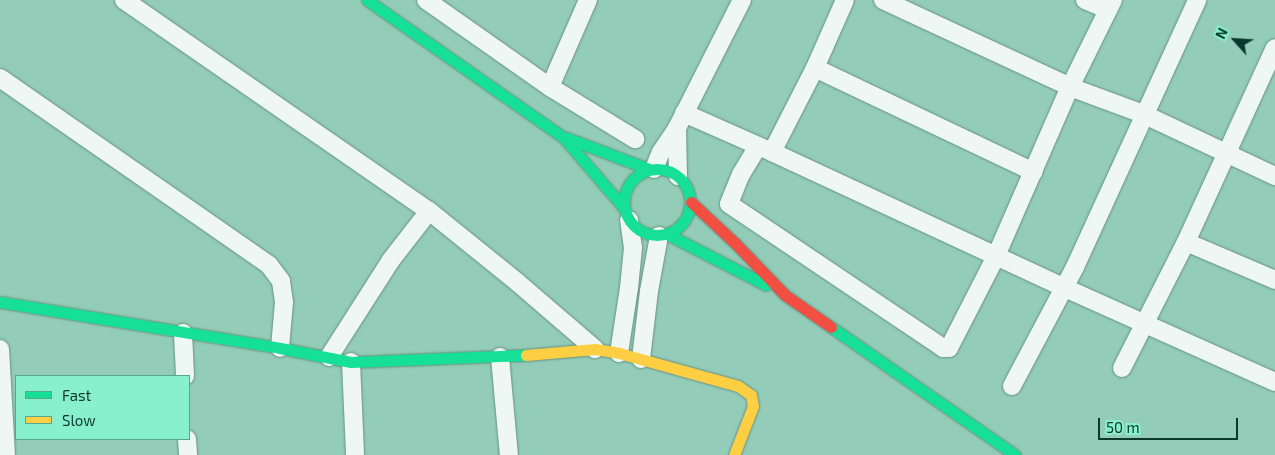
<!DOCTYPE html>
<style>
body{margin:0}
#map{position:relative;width:1275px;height:455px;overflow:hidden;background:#93ccb8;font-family:"Exo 2",sans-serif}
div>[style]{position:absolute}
.roads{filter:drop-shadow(0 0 1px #689183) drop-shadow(0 0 1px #689183)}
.street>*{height:18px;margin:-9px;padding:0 9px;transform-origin:9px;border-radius:9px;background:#eff7f4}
.fast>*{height:11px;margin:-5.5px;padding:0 5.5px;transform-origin:5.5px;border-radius:5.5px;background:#16e098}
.fast>.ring{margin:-5.5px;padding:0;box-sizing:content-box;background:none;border:11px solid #16e098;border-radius:50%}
.slow>*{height:11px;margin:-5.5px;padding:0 5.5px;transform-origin:5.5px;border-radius:5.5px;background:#ffcf43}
.jam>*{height:11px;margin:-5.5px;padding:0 5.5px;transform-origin:5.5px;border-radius:5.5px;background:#f24e42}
span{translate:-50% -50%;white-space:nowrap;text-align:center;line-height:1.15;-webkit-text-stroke:4px #89f0cd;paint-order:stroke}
.legend{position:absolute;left:15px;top:375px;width:175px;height:65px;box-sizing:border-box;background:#89f0cd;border:1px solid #56a78d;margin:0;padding:6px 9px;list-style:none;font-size:15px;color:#0a392c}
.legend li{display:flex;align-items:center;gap:10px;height:25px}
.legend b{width:25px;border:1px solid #56a78d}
.north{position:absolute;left:1210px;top:15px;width:50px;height:50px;-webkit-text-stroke:4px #89f0cd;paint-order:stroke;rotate:296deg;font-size:14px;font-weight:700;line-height:20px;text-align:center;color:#0a392c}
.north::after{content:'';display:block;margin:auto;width:18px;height:22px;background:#0a392c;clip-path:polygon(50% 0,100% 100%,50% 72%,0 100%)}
.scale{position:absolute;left:1098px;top:418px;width:140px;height:22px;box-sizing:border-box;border:2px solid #0a392c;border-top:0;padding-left:6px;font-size:15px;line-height:18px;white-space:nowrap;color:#0a392c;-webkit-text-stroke:4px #89f0cd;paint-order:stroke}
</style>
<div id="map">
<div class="roads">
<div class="street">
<i style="left:124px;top:0;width:371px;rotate:34.7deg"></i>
<i style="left:429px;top:211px;width:113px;rotate:38.9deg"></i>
<i style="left:517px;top:282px;width:103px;rotate:40.7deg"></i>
<i style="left:426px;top:0;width:151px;rotate:35.1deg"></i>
<i style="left:550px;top:87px;width:100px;rotate:31.5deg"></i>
<i style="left:883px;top:0;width:206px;rotate:24.9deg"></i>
<i style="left:1070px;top:87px;width:78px;rotate:20.3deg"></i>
<i style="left:1143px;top:114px;width:146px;rotate:25.2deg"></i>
<i style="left:1085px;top:0;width:25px;rotate:23deg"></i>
<i style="left:815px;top:68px;width:242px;rotate:25.4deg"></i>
<i style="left:0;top:78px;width:328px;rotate:34.8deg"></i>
<i style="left:269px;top:265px;width:20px;rotate:53deg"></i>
<i style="left:281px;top:281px;width:21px;rotate:82deg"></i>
<i style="left:284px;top:302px;width:46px;rotate:95deg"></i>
<i style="left:550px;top:87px;width:95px;rotate:-66.4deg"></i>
<i style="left:684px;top:113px;width:96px;rotate:23.9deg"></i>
<i style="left:772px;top:152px;width:323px;rotate:24.9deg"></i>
<i style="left:1065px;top:288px;width:230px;rotate:24.1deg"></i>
<i style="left:677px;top:128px;width:48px;rotate:88.8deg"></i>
<i style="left:758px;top:146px;width:33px;rotate:121deg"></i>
<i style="left:741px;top:174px;width:32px;rotate:112deg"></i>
<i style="left:729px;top:204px;width:258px;rotate:33.9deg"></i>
<i style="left:943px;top:348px;width:6px"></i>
<i style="left:949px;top:348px;width:103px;rotate:-62.9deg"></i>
<i style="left:996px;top:256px;width:184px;rotate:-66.4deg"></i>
<i style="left:1070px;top:87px;width:97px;rotate:-63.7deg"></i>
<i style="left:772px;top:152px;width:94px;rotate:-62.9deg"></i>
<i style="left:815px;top:68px;width:74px;rotate:-66.2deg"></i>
<i style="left:654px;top:169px;width:18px;rotate:-68deg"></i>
<i style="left:661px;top:152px;width:29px;rotate:-56deg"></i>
<i style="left:677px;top:128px;width:144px;rotate:-63.1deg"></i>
<i style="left:1186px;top:242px;width:97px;rotate:23.1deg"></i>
<i style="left:183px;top:333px;width:43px;rotate:87.3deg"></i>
<i style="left:0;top:349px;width:106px;rotate:86.8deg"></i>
<i style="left:619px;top:353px;width:66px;rotate:-81.3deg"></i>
<i style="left:629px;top:288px;width:40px;rotate:-84.3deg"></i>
<i style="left:633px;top:248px;width:28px;rotate:-98deg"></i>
<i style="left:329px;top:357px;width:115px;rotate:-57.4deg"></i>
<i style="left:391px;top:260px;width:62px;rotate:-52.2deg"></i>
<i style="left:500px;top:357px;width:98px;rotate:84.8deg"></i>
<i style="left:641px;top:359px;width:68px;rotate:-83.3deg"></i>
<i style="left:649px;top:291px;width:56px;rotate:-79.7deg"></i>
<i style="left:351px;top:362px;width:93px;rotate:87.5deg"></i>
<i style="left:1122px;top:368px;width:141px;rotate:-63.1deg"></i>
<i style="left:1186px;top:242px;width:213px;rotate:-65.4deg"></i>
<i style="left:1012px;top:386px;width:135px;rotate:-62.1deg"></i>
<i style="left:1075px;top:267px;width:294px;rotate:-65.4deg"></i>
<i style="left:187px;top:439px;width:16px;rotate:86deg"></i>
</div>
<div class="fast">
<i style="left:367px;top:0;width:239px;rotate:35deg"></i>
<i style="left:563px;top:137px;width:94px;rotate:49.3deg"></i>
<i style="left:567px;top:138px;width:88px;rotate:20.7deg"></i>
<i class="ring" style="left:624px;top:169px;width:55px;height:55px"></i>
<i style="left:667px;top:234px;width:111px;rotate:27.3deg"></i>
<i style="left:0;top:302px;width:284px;rotate:9.3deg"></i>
<i style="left:280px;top:348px;width:72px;rotate:11.2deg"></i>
<i style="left:351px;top:362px;width:175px;rotate:-2.3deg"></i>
<i style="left:831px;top:327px;width:224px;rotate:34.8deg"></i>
</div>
<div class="slow">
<i style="left:526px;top:355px;width:69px;rotate:-5deg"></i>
<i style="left:595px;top:349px;width:24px;rotate:9deg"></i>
<i style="left:619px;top:353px;width:123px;rotate:15.5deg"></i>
<i style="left:738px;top:386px;width:16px;rotate:35deg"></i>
<i style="left:751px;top:395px;width:11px;rotate:80deg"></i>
<i style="left:753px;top:406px;width:53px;rotate:111.2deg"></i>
</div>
<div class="jam">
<i style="left:691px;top:202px;width:60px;rotate:43deg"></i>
<i style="left:735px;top:243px;width:72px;rotate:46.1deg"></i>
<i style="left:785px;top:295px;width:56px;rotate:34.8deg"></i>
</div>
</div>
<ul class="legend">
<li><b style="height:6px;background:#16e098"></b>Fast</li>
<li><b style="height:6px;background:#ffcf43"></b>Slow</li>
</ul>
<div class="north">N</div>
<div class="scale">50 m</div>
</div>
